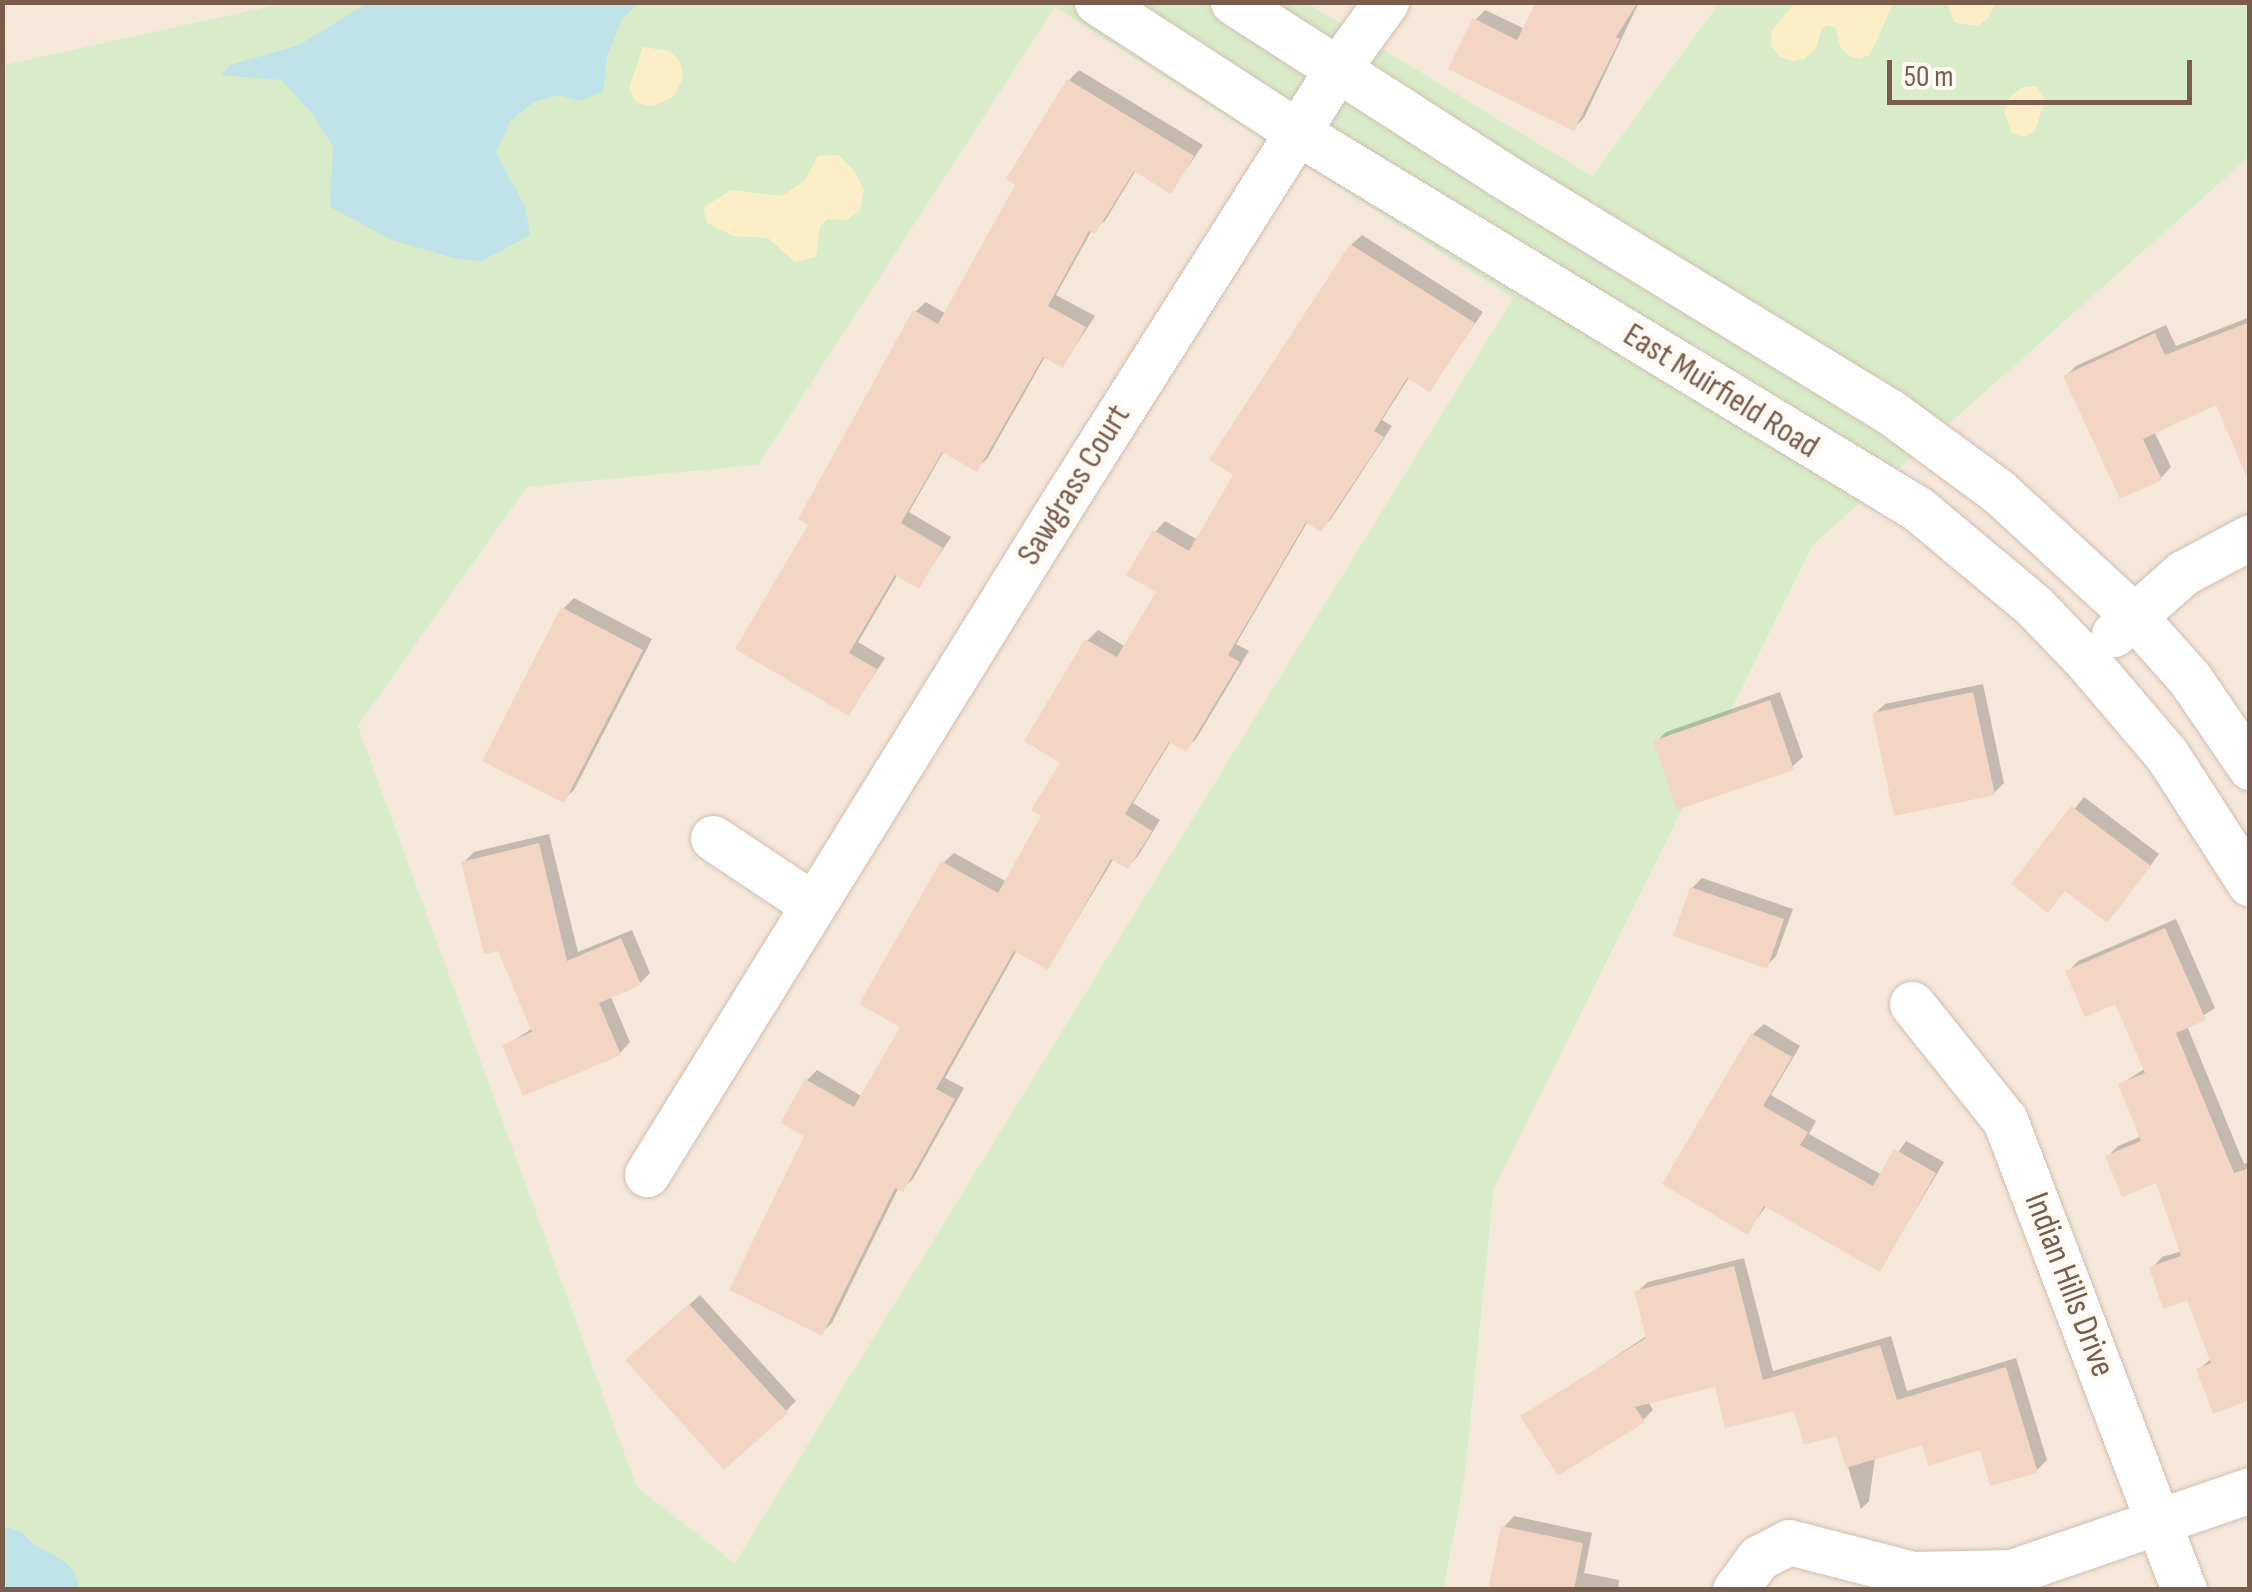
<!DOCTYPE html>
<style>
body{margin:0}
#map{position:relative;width:2252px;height:1592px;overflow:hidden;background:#fdf6ec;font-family:"Sofia Sans Condensed",sans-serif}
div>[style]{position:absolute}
.residential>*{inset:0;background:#f5e8da}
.green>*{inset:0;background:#d8ecc9}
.sand>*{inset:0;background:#fcefc7}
.water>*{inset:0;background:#bfe3e8}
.shadow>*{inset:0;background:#0003}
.river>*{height:72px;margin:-36px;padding:0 36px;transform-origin:36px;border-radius:36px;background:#bfe3e8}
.building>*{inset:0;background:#f3d5c3}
.roads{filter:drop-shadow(0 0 2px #d1beb0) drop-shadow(0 0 2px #d1beb0)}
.minor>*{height:45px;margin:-22.5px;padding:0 22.5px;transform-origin:22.5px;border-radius:22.5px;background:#fff}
span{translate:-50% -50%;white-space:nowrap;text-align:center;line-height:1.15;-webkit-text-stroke:10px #fffaf3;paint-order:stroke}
.street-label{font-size:35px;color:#7a5c4d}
.frame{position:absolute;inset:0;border:5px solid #7a5c4d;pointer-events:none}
.scale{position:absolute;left:1887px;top:60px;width:305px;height:45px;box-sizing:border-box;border:5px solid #7a5c4d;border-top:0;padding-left:12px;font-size:30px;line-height:35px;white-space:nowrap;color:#7a5c4d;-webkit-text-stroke:8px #fffaf3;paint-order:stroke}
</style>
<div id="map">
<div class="residential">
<i style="clip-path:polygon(3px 2px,290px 2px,290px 3px,3px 65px)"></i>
<i style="clip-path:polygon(1307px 3px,1719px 3px,1592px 176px)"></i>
<i style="clip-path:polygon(1054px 6px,1513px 298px,736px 1564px,637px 1487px,358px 726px,527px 487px,758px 465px)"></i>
<i style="clip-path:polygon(2249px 157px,2249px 1589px,1444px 1590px,1465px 1476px,1494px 1189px,1815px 543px)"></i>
</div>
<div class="green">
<i style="clip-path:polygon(evenodd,290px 2px,1307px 3px,1592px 176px,1719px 3px,2249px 3px,2249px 157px,1814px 544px,1494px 1189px,1465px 1476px,1444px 1589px,3px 1589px,3px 65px,290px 2px,1055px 7px,1513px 298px,735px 1563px,637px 1487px,358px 726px,527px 487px,758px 465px,1055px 7px)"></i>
</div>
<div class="sand">
<i style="clip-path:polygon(1796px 2px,1891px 2px,1892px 6px,1870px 55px,1860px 59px,1848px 56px,1840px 46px,1836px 28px,1829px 25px,1822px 28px,1816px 48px,1804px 59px,1793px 61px,1780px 57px,1770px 45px,1772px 30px)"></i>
<i style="clip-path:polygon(1947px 3px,1947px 2px,1996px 3px,1988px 18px,1978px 26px,1955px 23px)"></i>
<i style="clip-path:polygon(643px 47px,670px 51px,680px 62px,683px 78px,673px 97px,653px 106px,636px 103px,629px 87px)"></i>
<i style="clip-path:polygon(2036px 86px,2045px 99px,2035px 131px,2024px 137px,2012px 133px,2004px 112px,2010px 97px,2021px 88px)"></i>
<i style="clip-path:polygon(838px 155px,853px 169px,864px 189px,860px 210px,846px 220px,827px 219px,820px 227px,816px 257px,795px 262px,768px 238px,733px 236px,707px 223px,703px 208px,731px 190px,782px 196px,804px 181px,818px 156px)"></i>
</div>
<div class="water">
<i style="clip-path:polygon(369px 2px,639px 3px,622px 19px,607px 57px,603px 91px,580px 101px,559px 95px,534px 102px,510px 121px,496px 153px,525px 206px,530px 235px,482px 261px,457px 259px,392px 240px,330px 207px,333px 147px,312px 113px,281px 80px,221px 75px,230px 65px,299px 45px)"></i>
</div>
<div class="shadow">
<i style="clip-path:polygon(1539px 2px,1639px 2px,1584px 118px,1574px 128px,1475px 20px,1485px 10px,1525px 29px)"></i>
<i style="clip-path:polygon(1079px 70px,1203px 145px,1171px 191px,1136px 170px,1105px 221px,1092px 230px,1056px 295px,1095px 316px,1063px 365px,1046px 355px,987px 459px,976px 469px,944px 451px,909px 512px,951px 537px,919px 586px,898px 574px,858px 642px,885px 658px,849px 713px,812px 524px,915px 312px,926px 302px,946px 314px,1019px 185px,1069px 80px)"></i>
<i style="clip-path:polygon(1362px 235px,1483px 312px,1430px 389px,1410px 376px,1382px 420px,1392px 426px,1331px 519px,1321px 529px,1308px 521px,1236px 644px,1249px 651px,1196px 739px,1185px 749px,1171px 741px,1133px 803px,1160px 820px,1138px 856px,1128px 866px,1114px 858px,1048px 967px,1017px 950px,945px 1078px,964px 1088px,913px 1179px,902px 1189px,899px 1187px,832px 1323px,821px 1333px,807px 1080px,817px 1070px,863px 1097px,903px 1026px,943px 863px,954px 853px,1007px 882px,1045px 815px,1064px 762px,1087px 641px,1098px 630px,1126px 647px,1160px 591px,1155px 532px,1165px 521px,1198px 540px,1236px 474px,1351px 245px)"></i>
<i style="clip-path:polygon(2250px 317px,2250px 437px,2217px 402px,2154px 431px,2171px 467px,2161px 478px,2066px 376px,2076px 366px,2166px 325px,2176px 346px)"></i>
<i style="clip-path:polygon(574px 598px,652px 639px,574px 790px,563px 800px,563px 609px)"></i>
<i style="clip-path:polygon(1983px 684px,2004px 783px,1994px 793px,1874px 714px,1885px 704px)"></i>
<i style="clip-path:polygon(1780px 692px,1803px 757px,1792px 767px,1656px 742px,1666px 732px)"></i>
<i style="clip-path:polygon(2084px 797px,2159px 854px,2117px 910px,2066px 889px,2014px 884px)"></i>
<i style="clip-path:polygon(549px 834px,578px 952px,632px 930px,650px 973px,640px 983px,610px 995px,630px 1042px,620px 1053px,505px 1046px,533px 1028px,464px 862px,474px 852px)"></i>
<i style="clip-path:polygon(1702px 878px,1793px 909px,1776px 956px,1766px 967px,1692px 888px)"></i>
<i style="clip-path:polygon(2176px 919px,2215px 1008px,2187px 1026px,2244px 1164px,2250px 1162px,2250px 1397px,2199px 1369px,2212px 1358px,2188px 1297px,2152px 1268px,2162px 1257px,2182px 1251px,2158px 1180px,2108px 1156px,2118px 1146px,2142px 1136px,2121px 1084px,2146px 1068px,2116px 1001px,2068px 972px,2078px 961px)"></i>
<i style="clip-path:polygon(1764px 1024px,1800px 1046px,1771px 1095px,1816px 1121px,1809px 1134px,1882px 1175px,1906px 1141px,1944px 1162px,1880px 1269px,1767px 1205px,1747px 1232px,1753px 1034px)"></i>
<i style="clip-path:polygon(1744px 1258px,1773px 1371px,1891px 1336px,1907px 1391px,2016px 1358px,2047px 1460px,2037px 1470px,1981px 1447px,1923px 1442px,1879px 1429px,1869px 1501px,1861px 1509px,1837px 1432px,1795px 1408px,1717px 1384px,1648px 1401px,1653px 1410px,1643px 1420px,1524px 1417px,1648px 1335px,1637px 1292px,1648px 1282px)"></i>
<i style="clip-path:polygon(700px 1295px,796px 1401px,786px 1411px,638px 1350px)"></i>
<i style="clip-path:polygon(1514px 1516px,1592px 1533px,1584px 1573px,1619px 1580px,1618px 1590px,1490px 1590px,1504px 1527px)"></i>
</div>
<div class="river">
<i style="left:2px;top:1563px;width:7px;rotate:63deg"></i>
<i style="left:5px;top:1569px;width:43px;rotate:29.6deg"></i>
</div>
<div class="building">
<i style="clip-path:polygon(1536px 2px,1638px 2px,1616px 37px,1620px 39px,1574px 131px,1448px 69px,1473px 18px,1517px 40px)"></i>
<i style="clip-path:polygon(1067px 79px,1194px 156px,1171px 194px,1134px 171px,1095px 234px,1089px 231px,1048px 306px,1086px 327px,1063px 368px,1043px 357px,977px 472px,942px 452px,901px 523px,943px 548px,919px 589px,895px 575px,849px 653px,877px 669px,849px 716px,735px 649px,808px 525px,798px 519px,913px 310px,938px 324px,1015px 185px,1006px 179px)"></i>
<i style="clip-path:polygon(1350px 244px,1475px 323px,1430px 392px,1407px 378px,1374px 431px,1384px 437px,1321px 532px,1306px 522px,1228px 655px,1240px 662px,1186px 752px,1169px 742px,1125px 814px,1152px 831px,1128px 869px,1111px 859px,1048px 970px,1014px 951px,936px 1089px,955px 1099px,903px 1192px,895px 1188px,822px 1336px,729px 1290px,804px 1136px,780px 1123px,805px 1079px,854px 1107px,900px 1027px,859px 1004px,941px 861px,998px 893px,1041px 816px,1031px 810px,1060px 763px,1024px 741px,1085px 639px,1117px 657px,1156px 592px,1126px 575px,1153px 530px,1189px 551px,1233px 475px,1209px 460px)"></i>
<i style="clip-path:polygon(2250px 322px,2250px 485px,2216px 405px,2143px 439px,2162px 480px,2120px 499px,2063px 376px,2155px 333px,2165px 355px)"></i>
<i style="clip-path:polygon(561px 607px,643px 650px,564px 803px,482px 761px)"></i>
<i style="clip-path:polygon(1973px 692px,1995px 795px,1894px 816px,1872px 713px)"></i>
<i style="clip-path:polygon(1770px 700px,1794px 770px,1677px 810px,1653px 741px)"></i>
<i style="clip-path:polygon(2071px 806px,2151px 866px,2107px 923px,2065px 891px,2048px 913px,2011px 884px)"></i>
<i style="clip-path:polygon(539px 843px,567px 961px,621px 938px,641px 985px,599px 1003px,621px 1055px,523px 1096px,502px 1045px,532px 1032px,498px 951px,484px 954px,461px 862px)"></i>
<i style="clip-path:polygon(1690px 887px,1784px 919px,1767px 969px,1673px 936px)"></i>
<i style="clip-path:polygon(2165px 928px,2206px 1020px,2176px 1033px,2234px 1173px,2250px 1168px,2250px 1400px,2213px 1414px,2196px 1369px,2211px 1363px,2187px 1300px,2163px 1309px,2149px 1267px,2181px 1256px,2156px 1183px,2122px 1197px,2105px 1156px,2141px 1141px,2118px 1084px,2145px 1073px,2115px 1004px,2085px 1017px,2065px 971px)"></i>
<i style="clip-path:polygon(1751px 1033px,1792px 1057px,1763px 1106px,1808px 1132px,1800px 1145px,1873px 1186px,1894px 1149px,1936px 1173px,1880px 1272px,1764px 1206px,1748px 1235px,1662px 1184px)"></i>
<i style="clip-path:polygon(1734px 1266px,1763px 1380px,1880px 1345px,1897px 1400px,2006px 1367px,2038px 1473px,1990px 1486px,1980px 1450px,1928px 1466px,1922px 1445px,1846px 1468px,1836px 1436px,1804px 1445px,1794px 1411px,1725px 1428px,1715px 1387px,1635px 1407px,1645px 1422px,1558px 1476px,1520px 1416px,1646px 1338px,1634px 1291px)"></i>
<i style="clip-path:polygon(689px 1304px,788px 1413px,724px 1470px,625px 1360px)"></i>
<i style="clip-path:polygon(1501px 1526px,1583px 1543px,1574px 1590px,1488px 1590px)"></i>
</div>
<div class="roads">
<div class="minor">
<i style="left:1097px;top:2px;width:239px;rotate:33deg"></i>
<i style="left:1297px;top:132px;width:726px;rotate:31.26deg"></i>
<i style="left:1918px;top:509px;width:151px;rotate:39.9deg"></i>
<i style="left:2034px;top:606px;width:76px;rotate:46.1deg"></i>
<i style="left:2087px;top:661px;width:123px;rotate:49.6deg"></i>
<i style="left:2167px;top:755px;width:153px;rotate:57.2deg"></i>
<i style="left:1233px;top:2px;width:320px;rotate:32.7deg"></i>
<i style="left:1502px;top:175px;width:453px;rotate:31.4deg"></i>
<i style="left:1889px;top:411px;width:135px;rotate:36.3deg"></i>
<i style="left:1998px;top:491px;width:183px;rotate:42.6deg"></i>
<i style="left:2133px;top:615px;width:86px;rotate:48.3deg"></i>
<i style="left:2190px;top:679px;width:107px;rotate:55.7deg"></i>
<i style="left:2114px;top:634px;width:92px;rotate:-41.5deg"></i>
<i style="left:2183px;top:573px;width:76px;rotate:-28.2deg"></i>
<i style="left:713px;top:838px;width:119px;rotate:33.7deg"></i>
<i style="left:1912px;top:1004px;width:149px;rotate:51.3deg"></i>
<i style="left:2005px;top:1120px;width:503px;rotate:69.15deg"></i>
<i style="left:647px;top:1174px;width:788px;rotate:-58.23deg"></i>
<i style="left:1062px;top:504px;width:516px;rotate:-57.67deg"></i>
<i style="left:1338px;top:68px;width:82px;rotate:-54deg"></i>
<i style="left:1735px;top:1590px;width:39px;rotate:-54deg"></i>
<i style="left:1758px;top:1558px;width:35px;rotate:-27deg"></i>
<i style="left:1789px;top:1542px;width:128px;rotate:14.5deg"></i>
<i style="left:1913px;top:1574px;width:99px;rotate:-1.2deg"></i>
<i style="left:2012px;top:1572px;width:252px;rotate:-19deg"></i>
</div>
</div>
<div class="street-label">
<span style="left:1721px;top:391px;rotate:32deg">East Muirfield Road</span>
<span style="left:1074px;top:485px;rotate:-58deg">Sawgrass Court</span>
<span style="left:2069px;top:1285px;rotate:69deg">Indian Hills Drive</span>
</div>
<div class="frame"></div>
<div class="scale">50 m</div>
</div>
